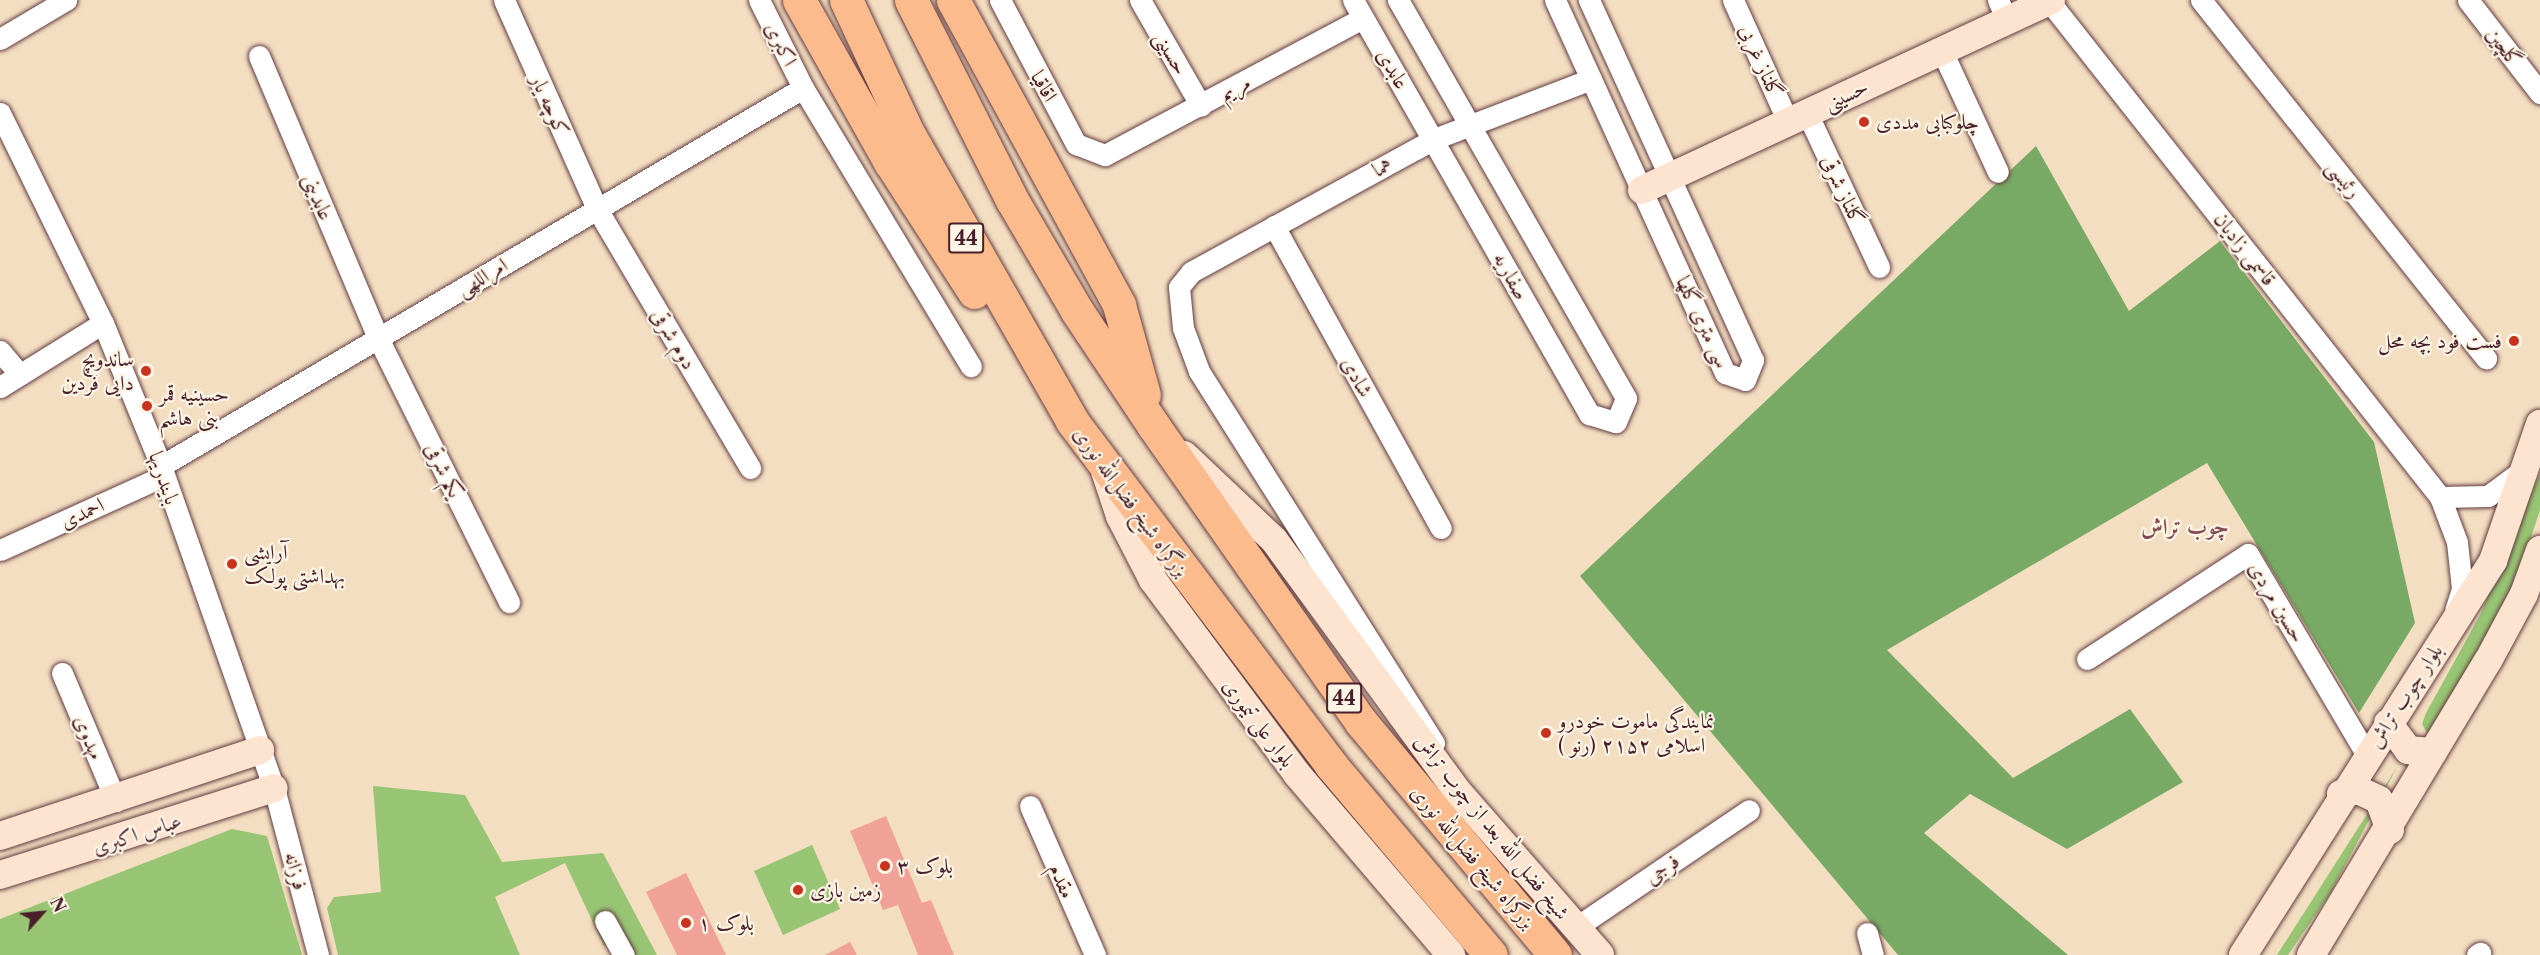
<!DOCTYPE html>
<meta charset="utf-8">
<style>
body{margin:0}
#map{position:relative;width:2540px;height:955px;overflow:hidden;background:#f4dec1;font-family:"Libre Caslon Text",Amiri,serif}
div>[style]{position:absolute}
.green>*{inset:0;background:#97c573}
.forest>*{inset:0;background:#79aa65}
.building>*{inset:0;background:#f0a298}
.roads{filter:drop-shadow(0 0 2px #643c42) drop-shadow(0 0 2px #643c42)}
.street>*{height:21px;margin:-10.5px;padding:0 10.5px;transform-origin:10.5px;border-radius:10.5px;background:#fff}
.secondary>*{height:28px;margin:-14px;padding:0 14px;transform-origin:14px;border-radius:14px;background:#fde4d1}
.highway>*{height:33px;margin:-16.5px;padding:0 16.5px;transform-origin:16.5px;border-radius:16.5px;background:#fbbb8c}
.dots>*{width:16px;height:16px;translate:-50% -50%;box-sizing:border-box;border:3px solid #fcf5e5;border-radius:50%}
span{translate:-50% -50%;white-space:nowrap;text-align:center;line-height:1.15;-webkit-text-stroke:4.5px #fcf5e5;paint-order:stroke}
.shield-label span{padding:2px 4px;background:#fcf5e5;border:2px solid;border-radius:4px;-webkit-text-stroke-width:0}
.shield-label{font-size:20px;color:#4a1f2b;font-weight:700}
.street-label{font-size:21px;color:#4a1f2b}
.poi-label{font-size:21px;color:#4a1f2b}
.left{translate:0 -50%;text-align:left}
.right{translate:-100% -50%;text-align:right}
.neighbourhood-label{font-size:22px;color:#844d51;font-weight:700}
.north{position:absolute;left:12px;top:883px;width:60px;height:60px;-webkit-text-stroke:4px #fcf5e5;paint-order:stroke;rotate:63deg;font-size:16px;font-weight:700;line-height:24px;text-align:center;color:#4a1f2b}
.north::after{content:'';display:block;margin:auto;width:21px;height:27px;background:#4a1f2b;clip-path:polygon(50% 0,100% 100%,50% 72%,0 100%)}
</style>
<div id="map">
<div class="green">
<i style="clip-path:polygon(2540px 473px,2540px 510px,2518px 577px,2435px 730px,2427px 733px,2422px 724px,2426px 713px,2480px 615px)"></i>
<i style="clip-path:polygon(2397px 767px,2331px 892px,2288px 955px,2277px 955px)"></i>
<i style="clip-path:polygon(373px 786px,465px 795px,502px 862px,603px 853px,657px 955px,631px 955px,624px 938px,604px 946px,565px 863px,495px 897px,520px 955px,338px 955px,327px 908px,334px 897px,381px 892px)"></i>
<i style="clip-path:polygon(232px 829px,267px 836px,302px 955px,0 955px,0 919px)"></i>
<i style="clip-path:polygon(812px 845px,840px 909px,783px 935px,754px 871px)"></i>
</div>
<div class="forest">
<i style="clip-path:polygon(2036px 146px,2129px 311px,2220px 241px,2374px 442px,2415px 623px,2359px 713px,2207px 463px,1887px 650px,2013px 778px,2130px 709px,2183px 782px,2067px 849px,1970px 794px,1924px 833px,2068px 955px,1898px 955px,1580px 576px)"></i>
</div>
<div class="building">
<i style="clip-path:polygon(886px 816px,922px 903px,931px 900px,954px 955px,918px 955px,898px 905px,883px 910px,850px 831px)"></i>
<i style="clip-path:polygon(686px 873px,726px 955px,677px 955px,646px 892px)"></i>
<i style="clip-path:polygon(850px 942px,857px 955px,825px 955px)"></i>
</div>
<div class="roads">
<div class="street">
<i style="left:504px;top:0;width:229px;rotate:66deg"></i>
<i style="left:597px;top:209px;width:301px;rotate:59.4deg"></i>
<i style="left:759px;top:0;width:98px;rotate:63.4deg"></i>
<i style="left:803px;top:88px;width:325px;rotate:58.9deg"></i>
<i style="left:1000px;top:0;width:163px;rotate:62.2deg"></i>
<i style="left:1076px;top:144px;width:31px;rotate:21deg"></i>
<i style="left:1105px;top:155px;width:292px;rotate:-28deg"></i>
<i style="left:1140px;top:0;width:122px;rotate:60.1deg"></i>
<i style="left:1353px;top:0;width:477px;rotate:60.3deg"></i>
<i style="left:1589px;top:414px;width:28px;rotate:17deg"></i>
<i style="left:1616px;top:422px;width:26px;rotate:-67deg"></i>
<i style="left:1626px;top:398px;width:459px;rotate:-119.8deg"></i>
<i style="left:1555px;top:0;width:410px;rotate:65.5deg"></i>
<i style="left:1725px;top:373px;width:21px;rotate:19deg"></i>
<i style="left:1745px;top:380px;width:22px;rotate:-68deg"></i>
<i style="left:1753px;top:360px;width:396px;rotate:-114.5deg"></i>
<i style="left:1733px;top:0;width:134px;rotate:65.7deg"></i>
<i style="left:1998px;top:0;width:22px;rotate:66deg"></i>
<i style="left:2201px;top:0;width:458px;rotate:51.5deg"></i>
<i style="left:2468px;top:0;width:118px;rotate:52.3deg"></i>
<i style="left:2049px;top:1px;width:632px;rotate:51.75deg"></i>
<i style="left:2440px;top:497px;width:48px;rotate:69.3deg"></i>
<i style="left:2457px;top:542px;width:47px;rotate:83.9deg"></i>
<i style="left:2462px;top:589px;width:22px;rotate:108deg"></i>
<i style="left:0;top:39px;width:77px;rotate:-30.6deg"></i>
<i style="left:1942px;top:51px;width:133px;rotate:65.2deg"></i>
<i style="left:259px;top:56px;width:306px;rotate:67.1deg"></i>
<i style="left:378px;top:338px;width:295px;rotate:63.6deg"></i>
<i style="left:0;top:113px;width:234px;rotate:63.9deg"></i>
<i style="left:103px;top:323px;width:154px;rotate:67.9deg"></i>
<i style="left:161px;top:466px;width:341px;rotate:70.7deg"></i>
<i style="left:274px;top:788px;width:173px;rotate:75.2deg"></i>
<i style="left:1807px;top:113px;width:170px;rotate:64.9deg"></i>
<i style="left:1274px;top:226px;width:345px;rotate:61.1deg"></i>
<i style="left:0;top:351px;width:31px;rotate:50deg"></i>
<i style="left:0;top:387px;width:121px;rotate:-31.9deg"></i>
<i style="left:161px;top:466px;width:745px;rotate:-30.49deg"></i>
<i style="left:2440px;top:497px;width:48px;rotate:-1.2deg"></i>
<i style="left:2488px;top:496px;width:44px;rotate:-36.6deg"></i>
<i style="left:0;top:550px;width:179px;rotate:-24.4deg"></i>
<i style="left:2087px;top:659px;width:192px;rotate:-33.1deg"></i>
<i style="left:2248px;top:554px;width:234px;rotate:59.4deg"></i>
<i style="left:62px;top:673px;width:139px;rotate:67.1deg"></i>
<i style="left:1434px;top:743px;width:440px;rotate:-122.3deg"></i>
<i style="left:1199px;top:371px;width:46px;rotate:-110.4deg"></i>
<i style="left:1183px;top:328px;width:41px;rotate:-95.6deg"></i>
<i style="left:1179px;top:287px;width:19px;rotate:-51deg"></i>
<i style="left:1191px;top:272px;width:277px;rotate:-28.7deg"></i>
<i style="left:1434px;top:139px;width:168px;rotate:-20.9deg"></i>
<i style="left:1030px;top:806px;width:163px;rotate:66.4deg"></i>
<i style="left:605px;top:921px;width:39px;rotate:61deg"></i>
<i style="left:1575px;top:928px;width:210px;rotate:-34.1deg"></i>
<i style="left:1867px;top:933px;width:23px;rotate:75deg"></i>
<i style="left:2477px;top:955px;width:4px;rotate:-34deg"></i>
</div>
<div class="secondary">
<i style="left:1642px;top:190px;width:451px;rotate:-24.9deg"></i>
<i style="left:1184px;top:455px;width:124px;rotate:43.4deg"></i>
<i style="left:1274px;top:540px;width:312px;rotate:53.9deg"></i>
<i style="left:1458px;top:792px;width:216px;rotate:48.9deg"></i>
<i style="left:1105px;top:471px;width:47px;rotate:71.6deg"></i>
<i style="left:1120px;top:516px;width:72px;rotate:62.7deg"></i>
<i style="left:1153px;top:580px;width:242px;rotate:53.4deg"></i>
<i style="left:1297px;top:774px;width:238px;rotate:49.6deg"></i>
<i style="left:2388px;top:723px;width:34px;rotate:53deg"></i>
<i style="left:2408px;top:750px;width:25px;rotate:5deg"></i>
<i style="left:2341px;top:794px;width:17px;rotate:-13deg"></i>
<i style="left:2358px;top:790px;width:23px;rotate:25deg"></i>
<i style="left:2379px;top:800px;width:32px;rotate:70deg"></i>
<i style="left:0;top:836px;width:274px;rotate:-18.3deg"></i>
<i style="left:0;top:875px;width:287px;rotate:-17.6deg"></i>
<i style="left:2243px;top:955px;width:467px;rotate:-57.6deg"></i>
<i style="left:2493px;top:561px;width:145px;rotate:-71.1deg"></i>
<i style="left:2311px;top:955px;width:343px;rotate:-59deg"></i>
<i style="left:2488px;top:661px;width:76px;rotate:-61.8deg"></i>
<i style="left:2524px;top:594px;width:47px;rotate:-70deg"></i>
</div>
<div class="highway">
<i style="left:799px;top:0;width:186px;rotate:60.7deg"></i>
<i style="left:890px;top:162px;width:155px;rotate:57.1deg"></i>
<i style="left:846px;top:0;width:147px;rotate:65deg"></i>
<i style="left:908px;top:133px;width:331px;rotate:60.3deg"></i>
<i style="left:1072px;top:421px;width:431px;rotate:53deg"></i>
<i style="left:1331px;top:765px;width:248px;rotate:49.9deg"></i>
<i style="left:911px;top:0;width:224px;rotate:63.2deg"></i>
<i style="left:1012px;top:200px;width:129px;rotate:59.6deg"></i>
<i style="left:1077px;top:311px;width:137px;rotate:56.3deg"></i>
<i style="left:1153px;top:425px;width:363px;rotate:55deg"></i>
<i style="left:1361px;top:722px;width:303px;rotate:50.2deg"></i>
<i style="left:953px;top:0;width:347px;rotate:61.4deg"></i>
<i style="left:1119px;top:305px;width:93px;rotate:74.5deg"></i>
</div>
</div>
<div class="dots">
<i style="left:1864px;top:122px;background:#c8321e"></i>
<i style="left:2514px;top:341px;background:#c8321e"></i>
<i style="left:146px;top:371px;background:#c8321e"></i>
<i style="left:147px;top:406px;background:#c8321e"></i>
<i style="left:232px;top:564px;background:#c8321e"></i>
<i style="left:1546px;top:733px;background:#c8321e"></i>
<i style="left:885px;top:866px;background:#c8321e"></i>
<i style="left:798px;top:890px;background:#c8321e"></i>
<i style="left:686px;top:923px;background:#c8321e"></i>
</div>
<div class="shield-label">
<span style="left:966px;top:238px">44</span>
<span style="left:1344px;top:698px">44</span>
</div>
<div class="street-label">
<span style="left:781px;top:44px;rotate:63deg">اکبری</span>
<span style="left:2504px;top:47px;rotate:52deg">گلچین</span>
<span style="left:1171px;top:53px;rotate:60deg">حسینی</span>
<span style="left:1761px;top:61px;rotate:66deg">گلناز غربی</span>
<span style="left:1393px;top:69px;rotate:60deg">عابدی</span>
<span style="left:1044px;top:86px;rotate:60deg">اقاقیا</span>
<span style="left:1235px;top:88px;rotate:-29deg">مریم</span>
<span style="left:1846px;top:95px;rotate:-25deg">حسینی</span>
<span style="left:550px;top:105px;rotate:66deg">کوچه یار</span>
<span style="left:1382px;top:167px;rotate:-29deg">هما</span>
<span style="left:2344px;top:179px;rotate:51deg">رئیسی</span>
<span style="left:1843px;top:190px;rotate:65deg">گلناز شرقی</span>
<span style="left:318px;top:197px;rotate:67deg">عابدینی</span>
<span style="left:2245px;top:249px;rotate:52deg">قاسمی زادیان</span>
<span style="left:1511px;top:276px;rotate:61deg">صفاریه</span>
<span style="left:482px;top:277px;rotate:-31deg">امراللهی</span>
<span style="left:1703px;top:322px;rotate:65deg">سی متری گلها</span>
<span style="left:674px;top:339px;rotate:59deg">دوم شرقی</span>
<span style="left:1357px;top:377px;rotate:61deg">شادی</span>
<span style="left:444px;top:470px;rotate:64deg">یکم شرقی</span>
<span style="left:164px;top:478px;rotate:71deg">بایندریها</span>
<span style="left:1131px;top:502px;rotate:54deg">بزرگراه شیخ فضل‌الله نوری</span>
<span style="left:82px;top:513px;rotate:-25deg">احمدی</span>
<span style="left:2277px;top:602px;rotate:59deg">حسین مردی</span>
<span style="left:2405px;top:696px;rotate:-57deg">بلوار چوب‌ تراش</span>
<span style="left:1259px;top:723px;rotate:53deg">بلوار علی تیموری</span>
<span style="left:89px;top:737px;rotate:67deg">مهدوی</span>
<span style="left:1492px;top:827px;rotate:51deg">شیخ فضل الله بعد از چوب تراش</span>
<span style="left:137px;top:834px;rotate:-18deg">عباس اکبری</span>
<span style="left:1473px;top:857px;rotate:50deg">بزرگراه شیخ فضل‌الله نوری</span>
<span style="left:1662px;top:869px;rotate:-34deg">فرجی</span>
<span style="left:296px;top:871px;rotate:75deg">فرزانه</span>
<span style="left:1062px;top:881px;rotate:66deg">مقدم</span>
</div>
<div class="poi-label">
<span class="left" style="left:1876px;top:122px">چلوکبابی مددی</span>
<span class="right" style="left:2502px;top:341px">فست فود بچه محل</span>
<span class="right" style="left:134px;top:371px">ساندویچ<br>دایی فردین</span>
<span class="left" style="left:159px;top:406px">حسینیه قمر<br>بنی هاشم</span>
<span class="left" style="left:244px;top:564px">آرایشی<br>بهداشتی پولک</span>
<span class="left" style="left:1558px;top:733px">نمایندگی ماموت خودرو<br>( رنو) اسلامی ۲۱۵۲</span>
<span class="left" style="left:897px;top:866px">بلوک ۳</span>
<span class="left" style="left:810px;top:890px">زمین بازی</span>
<span class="left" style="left:698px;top:923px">بلوک ۱</span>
</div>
<div class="neighbourhood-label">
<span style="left:2185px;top:527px">چوب تراش</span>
</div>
<div class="north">N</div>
</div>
